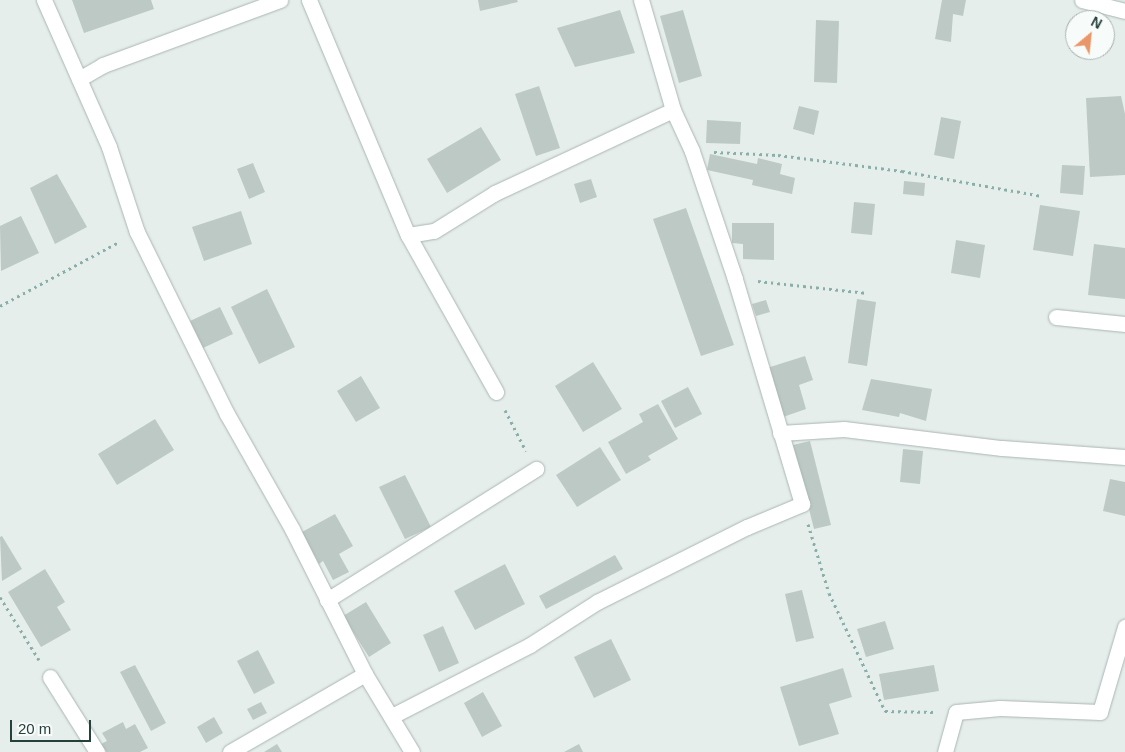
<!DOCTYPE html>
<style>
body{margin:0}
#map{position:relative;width:1125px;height:752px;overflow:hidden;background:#e6eeec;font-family:Arial,sans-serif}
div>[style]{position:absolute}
.building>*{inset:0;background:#bcc9c5}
.path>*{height:3px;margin-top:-1.5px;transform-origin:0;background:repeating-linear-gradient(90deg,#89b0a8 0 2.5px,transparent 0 6.5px)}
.roads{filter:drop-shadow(0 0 1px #a9b6b3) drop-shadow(0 0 1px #a9b6b3)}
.minor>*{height:15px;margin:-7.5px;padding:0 7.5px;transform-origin:7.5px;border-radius:7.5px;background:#fff}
span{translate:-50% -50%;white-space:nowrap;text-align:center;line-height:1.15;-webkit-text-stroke:4.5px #f7fbf9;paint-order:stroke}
.north{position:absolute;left:1065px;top:10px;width:50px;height:50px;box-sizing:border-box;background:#f7fbf9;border:1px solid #a3b0ad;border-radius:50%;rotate:28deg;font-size:14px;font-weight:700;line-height:20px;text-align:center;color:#26403b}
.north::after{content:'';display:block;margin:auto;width:18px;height:22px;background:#e9966a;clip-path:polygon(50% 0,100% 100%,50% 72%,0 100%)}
.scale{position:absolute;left:10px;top:720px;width:81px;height:22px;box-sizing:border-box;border:2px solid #26403b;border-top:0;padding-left:6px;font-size:15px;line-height:18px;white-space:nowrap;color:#26403b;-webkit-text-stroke:4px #f7fbf9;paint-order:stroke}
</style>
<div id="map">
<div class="building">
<i style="clip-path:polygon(72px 0,151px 0,154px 9px,84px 33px)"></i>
<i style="clip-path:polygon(478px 0,517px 0,518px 2px,480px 11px)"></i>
<i style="clip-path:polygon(942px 0,966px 0,963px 16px,953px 14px,951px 42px,935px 39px)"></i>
<i style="clip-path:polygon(620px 10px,635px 53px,575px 67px,557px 28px)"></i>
<i style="clip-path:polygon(683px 10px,702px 76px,679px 83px,660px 16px)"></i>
<i style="clip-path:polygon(816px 20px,839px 21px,837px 83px,814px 82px)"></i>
<i style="clip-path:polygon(539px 86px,560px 148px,536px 156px,515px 94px)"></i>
<i style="clip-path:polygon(1121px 96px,1125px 114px,1125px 175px,1090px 177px,1086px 98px)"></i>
<i style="clip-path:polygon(799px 106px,819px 111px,814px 135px,793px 129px)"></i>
<i style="clip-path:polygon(941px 117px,961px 121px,954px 159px,934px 155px)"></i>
<i style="clip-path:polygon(707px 120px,741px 122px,740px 144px,706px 143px)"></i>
<i style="clip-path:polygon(481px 127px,501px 160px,447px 193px,427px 159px)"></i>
<i style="clip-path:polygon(710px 154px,757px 164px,758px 158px,782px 164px,780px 174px,795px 178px,792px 194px,752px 185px,753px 180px,707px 170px)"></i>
<i style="clip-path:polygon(253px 163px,265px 192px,249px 199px,237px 169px)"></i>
<i style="clip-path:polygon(1062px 165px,1085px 166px,1083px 195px,1060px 193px)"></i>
<i style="clip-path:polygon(57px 174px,87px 227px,55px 244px,30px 188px)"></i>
<i style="clip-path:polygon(591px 179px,597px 197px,580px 203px,574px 184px)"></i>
<i style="clip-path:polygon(904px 181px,925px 183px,924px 196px,903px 194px)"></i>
<i style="clip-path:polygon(854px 202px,875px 204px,872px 235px,851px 233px)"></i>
<i style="clip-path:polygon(1040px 205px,1080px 211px,1073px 256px,1033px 250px)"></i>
<i style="clip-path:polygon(686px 208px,734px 345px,701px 356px,653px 219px)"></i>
<i style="clip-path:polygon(241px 211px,252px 244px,204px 261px,192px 227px)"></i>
<i style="clip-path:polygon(21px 216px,39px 253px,1px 271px,0 226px)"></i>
<i style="clip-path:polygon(732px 223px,774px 223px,774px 260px,743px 259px,743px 244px,732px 243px)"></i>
<i style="clip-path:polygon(956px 240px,985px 245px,980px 278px,951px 273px)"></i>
<i style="clip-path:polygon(1094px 244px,1125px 248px,1125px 299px,1088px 295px)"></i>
<i style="clip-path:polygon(267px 289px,295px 347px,259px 364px,231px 307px)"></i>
<i style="clip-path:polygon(857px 299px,876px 302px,867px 366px,848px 363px)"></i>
<i style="clip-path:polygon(766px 300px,770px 312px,756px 316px,752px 304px)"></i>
<i style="clip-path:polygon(220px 307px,233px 334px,203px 348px,190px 321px)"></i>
<i style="clip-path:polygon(805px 356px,813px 380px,799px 385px,806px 409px,783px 417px,767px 368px)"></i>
<i style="clip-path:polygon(593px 362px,622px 409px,583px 432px,555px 386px)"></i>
<i style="clip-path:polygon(361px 376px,380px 408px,356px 422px,337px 391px)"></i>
<i style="clip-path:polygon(871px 379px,932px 389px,926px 421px,900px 413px,899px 417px,862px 410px)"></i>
<i style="clip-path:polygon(688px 387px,702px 414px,675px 428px,661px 401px)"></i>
<i style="clip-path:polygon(658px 404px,678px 439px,648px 456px,651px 460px,626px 474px,608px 442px,643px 422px,639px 414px)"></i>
<i style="clip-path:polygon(155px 419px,174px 450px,117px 485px,98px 454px)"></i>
<i style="clip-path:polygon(810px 441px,831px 525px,814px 529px,793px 445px)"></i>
<i style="clip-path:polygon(600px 447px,621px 480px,577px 507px,556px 475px)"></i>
<i style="clip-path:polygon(903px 449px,923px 451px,920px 484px,900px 482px)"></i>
<i style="clip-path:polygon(405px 475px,431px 527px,405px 539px,379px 487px)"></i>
<i style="clip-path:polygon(1110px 479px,1125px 482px,1125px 516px,1103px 511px)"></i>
<i style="clip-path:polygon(335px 514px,353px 546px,339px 554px,349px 572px,333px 580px,323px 561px,319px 564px,302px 532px)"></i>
<i style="clip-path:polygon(2px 536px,22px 569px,2px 581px,0 537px)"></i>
<i style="clip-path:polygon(615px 555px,623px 569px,546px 609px,539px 596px)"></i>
<i style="clip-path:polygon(505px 564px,525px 604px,475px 630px,454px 591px)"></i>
<i style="clip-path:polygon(45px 569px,65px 602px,57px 607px,71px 630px,41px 647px,8px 592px)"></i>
<i style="clip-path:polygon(802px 590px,814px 638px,796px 642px,785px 594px)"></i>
<i style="clip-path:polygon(366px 602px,391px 643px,369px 657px,343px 616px)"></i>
<i style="clip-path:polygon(885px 621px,894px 649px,866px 657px,857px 629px)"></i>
<i style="clip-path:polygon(443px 626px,459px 663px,439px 672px,423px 635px)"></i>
<i style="clip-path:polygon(611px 639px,631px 680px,594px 698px,574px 657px)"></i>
<i style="clip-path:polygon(258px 650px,275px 683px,254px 694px,237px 661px)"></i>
<i style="clip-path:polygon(135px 665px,166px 723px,151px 731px,120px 672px)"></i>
<i style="clip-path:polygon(934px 665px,939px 691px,884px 700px,879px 674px)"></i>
<i style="clip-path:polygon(843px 668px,852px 697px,829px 704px,839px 734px,799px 746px,780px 687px)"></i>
<i style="clip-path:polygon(483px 692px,502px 726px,482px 737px,464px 703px)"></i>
<i style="clip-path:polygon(261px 702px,267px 713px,253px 720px,247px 709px)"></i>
<i style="clip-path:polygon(214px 717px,223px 733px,206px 743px,197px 727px)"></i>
<i style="clip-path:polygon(123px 722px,126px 729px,135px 724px,148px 748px,140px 752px,106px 752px,101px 744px,107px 741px,102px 733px)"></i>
<i style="clip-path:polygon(277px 744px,282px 752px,264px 752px)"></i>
<i style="clip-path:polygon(579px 744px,583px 752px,564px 752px)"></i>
</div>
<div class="path">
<i style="left:714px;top:152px;width:64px;rotate:2.7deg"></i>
<i style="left:778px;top:155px;width:125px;rotate:7.4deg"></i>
<i style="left:902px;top:171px;width:142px;rotate:10.1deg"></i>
<i style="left:758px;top:281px;width:110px;rotate:6.3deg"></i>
<i style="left:0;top:306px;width:135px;rotate:-28.3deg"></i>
<i style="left:505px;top:410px;width:46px;rotate:62.9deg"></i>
<i style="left:808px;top:524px;width:72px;rotate:73.1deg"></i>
<i style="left:829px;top:593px;width:131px;rotate:64.6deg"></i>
<i style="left:885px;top:711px;width:50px;rotate:1.1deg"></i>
<i style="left:0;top:597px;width:74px;rotate:58.2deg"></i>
</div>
<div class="roads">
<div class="minor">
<i style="left:44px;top:0;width:161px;rotate:66.1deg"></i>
<i style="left:109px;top:147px;width:89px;rotate:71.8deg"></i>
<i style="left:137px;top:232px;width:203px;rotate:63.7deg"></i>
<i style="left:227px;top:414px;width:132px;rotate:60.5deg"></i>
<i style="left:292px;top:529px;width:162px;rotate:63.3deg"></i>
<i style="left:309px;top:0;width:255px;rotate:67.2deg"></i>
<i style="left:408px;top:235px;width:26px;rotate:-9deg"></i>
<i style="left:434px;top:231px;width:72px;rotate:-31.9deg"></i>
<i style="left:495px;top:193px;width:196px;rotate:-25deg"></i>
<i style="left:1082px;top:0;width:44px;rotate:14.3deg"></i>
<i style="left:79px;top:79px;width:28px;rotate:-30deg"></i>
<i style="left:103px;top:65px;width:189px;rotate:-20.2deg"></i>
<i style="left:408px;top:235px;width:180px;rotate:60.7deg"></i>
<i style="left:1056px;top:317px;width:69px;rotate:5.8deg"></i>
<i style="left:780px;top:433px;width:64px;rotate:-3.6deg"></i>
<i style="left:844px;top:429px;width:159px;rotate:6.9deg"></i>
<i style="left:1002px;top:448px;width:123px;rotate:4.2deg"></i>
<i style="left:327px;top:600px;width:247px;rotate:-32.1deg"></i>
<i style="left:50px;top:677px;width:89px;rotate:57.9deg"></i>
<i style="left:392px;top:716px;width:155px;rotate:-27.2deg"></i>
<i style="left:530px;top:645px;width:80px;rotate:-32.7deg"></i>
<i style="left:597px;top:602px;width:168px;rotate:-26.6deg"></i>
<i style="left:747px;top:527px;width:60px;rotate:-22.7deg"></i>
<i style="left:802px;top:504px;width:235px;rotate:-106.6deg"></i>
<i style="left:735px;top:279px;width:135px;rotate:-108.6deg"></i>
<i style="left:692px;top:151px;width:45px;rotate:-114.9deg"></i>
<i style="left:673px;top:110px;width:115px;rotate:-106.2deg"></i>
<i style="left:230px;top:752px;width:156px;rotate:-30deg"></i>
<i style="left:365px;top:674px;width:91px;rotate:58.9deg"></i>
<i style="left:945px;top:752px;width:41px;rotate:-74.6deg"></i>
<i style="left:956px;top:712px;width:44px;rotate:-5.2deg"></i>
<i style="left:1000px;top:708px;width:100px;rotate:2.3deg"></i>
<i style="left:1100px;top:712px;width:89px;rotate:-73.6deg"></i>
</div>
</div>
<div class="north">N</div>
<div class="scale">20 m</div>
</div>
